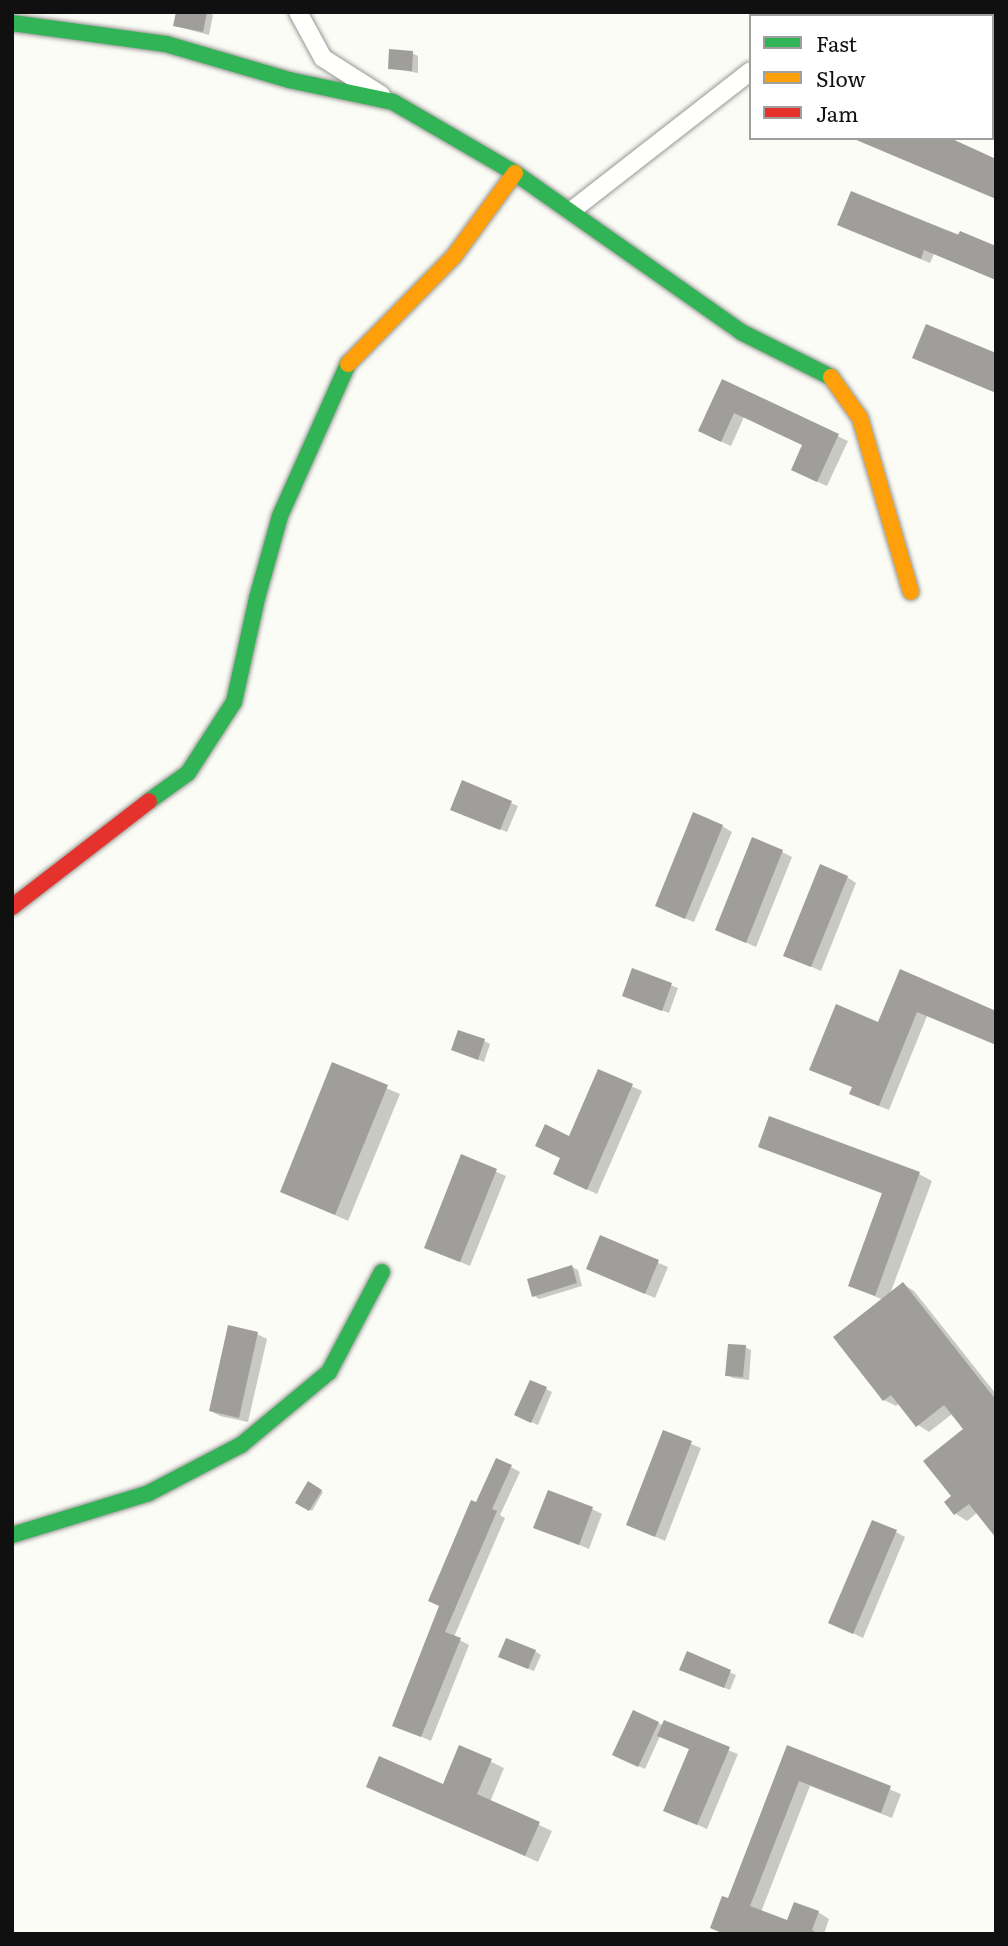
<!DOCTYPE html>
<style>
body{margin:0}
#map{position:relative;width:1008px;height:1946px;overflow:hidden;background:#fcfcf6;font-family:Literata,serif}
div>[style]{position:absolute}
.shadow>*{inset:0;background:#0003}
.building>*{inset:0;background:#a09e9b}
.roads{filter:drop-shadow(0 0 2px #969694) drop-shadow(0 0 2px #969694)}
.street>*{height:18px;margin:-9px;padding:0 9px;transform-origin:9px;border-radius:9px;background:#fffffe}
.fast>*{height:16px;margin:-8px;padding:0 8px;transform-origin:8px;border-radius:8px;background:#30b455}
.slow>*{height:16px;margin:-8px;padding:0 8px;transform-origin:8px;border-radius:8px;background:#ff9f0a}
.jam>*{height:16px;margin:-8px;padding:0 8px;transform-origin:8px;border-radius:8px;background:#e5322d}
span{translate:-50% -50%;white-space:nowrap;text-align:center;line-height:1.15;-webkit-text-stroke:7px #fff;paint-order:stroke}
.frame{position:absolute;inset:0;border:14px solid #101010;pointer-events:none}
.legend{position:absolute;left:749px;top:14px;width:245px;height:126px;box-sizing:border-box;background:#fff;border:2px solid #9f9f9f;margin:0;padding:9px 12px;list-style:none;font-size:21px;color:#101010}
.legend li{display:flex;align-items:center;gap:14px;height:35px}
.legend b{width:35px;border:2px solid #9f9f9f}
</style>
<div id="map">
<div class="shadow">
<i style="clip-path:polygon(177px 12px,208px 12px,213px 15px,209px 35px,175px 26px)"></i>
<i style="clip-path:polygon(412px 53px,418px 56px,418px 73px,389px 68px)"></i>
<i style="clip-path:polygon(852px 193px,996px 249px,996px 280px,934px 254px,930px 263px,849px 230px)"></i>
<i style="clip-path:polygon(723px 382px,848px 441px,827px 486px,802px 475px,804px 445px,744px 417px,731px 446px,709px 436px)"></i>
<i style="clip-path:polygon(463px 782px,518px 806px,507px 832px,458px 812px)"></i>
<i style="clip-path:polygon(722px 826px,732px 832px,694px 922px,666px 911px)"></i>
<i style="clip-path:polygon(782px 852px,792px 857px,756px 947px,717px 930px)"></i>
<i style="clip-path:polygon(847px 877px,856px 883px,821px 971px,785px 955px)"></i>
<i style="clip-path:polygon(633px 970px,678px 988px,669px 1013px,624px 996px)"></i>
<i style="clip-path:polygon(901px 971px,927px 1016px,889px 1110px,861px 1099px,879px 1024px)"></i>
<i style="clip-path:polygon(484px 1041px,490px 1044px,484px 1062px,453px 1050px)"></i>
<i style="clip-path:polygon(333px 1065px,400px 1094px,348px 1221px,282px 1191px)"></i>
<i style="clip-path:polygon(599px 1071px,642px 1091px,597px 1194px,564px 1179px,562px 1158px)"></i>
<i style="clip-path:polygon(760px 1146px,919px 1174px,932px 1181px,890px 1294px,903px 1284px,914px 1291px,996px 1394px,996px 1531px,978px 1512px,967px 1521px,956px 1514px,946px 1502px,954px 1496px,965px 1430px,952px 1414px,929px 1432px,918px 1425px,900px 1403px,896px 1406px,884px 1400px,883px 1300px,850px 1285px,883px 1194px)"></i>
<i style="clip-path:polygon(462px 1157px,506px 1176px,470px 1266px,436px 1252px)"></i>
<i style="clip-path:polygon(601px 1238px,668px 1267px,655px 1298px,598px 1273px)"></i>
<i style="clip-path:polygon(572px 1267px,578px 1270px,582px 1286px,539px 1299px,533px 1295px)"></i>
<i style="clip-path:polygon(257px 1334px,267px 1339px,248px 1422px,220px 1416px,211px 1411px)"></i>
<i style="clip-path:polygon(745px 1347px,751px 1350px,749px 1380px,733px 1378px,727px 1375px)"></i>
<i style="clip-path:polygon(546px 1389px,552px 1392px,538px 1425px,522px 1418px)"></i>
<i style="clip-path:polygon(664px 1433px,701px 1448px,665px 1541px,629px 1525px)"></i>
<i style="clip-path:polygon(511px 1467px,520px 1472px,500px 1515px,505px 1518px,454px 1637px,469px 1645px,431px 1741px,395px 1725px,477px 1505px)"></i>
<i style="clip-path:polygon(308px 1484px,323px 1492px,312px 1511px,298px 1502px)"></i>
<i style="clip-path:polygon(592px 1509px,602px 1514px,589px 1549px,536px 1527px)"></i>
<i style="clip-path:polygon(896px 1532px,905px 1537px,863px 1638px,840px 1627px)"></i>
<i style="clip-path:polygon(535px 1651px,541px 1655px,534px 1671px,506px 1660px)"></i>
<i style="clip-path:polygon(688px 1653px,736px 1675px,730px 1690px,687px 1672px)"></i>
<i style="clip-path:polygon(658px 1723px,738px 1754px,707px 1829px,675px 1815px,691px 1750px,660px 1736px,645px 1769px,620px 1758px)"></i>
<i style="clip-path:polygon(460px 1747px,504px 1768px,490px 1802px,552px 1831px,538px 1862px,368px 1786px,444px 1786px)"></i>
<i style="clip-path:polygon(788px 1748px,901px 1794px,892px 1818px,810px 1786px,761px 1912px,788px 1923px,818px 1912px,829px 1919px,824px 1934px,723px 1934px,712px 1927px,729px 1900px)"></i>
</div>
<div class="building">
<i style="clip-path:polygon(176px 12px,207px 12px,203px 32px,173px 26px)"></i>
<i style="clip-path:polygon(389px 49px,413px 51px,412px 71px,388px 69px)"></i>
<i style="clip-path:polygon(950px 138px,996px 159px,996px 199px,854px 139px)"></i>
<i style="clip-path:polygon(851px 191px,958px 235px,960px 231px,996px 246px,996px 280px,924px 250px,921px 259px,837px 225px)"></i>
<i style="clip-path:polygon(926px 324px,996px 353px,996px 393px,912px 358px)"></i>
<i style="clip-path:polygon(722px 379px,839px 434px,817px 482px,791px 470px,802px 445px,734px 413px,721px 442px,698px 431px)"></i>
<i style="clip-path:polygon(462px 780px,512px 801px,500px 830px,450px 810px)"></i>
<i style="clip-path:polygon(693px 812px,723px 825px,685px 919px,655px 906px)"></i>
<i style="clip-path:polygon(752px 837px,783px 850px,746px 943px,715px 930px)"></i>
<i style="clip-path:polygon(820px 864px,848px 876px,811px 967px,783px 956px)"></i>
<i style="clip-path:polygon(632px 968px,672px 983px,662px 1011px,622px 996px)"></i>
<i style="clip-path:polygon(900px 969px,996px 1011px,996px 1045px,917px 1012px,879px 1106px,849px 1094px,852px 1087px,809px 1070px,836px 1004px,878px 1022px)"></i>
<i style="clip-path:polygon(458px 1030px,485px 1039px,478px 1060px,451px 1050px)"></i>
<i style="clip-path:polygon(332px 1062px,388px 1085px,335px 1215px,280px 1192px)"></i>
<i style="clip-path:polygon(598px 1069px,633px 1084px,587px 1190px,553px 1174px,560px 1158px,535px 1146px,545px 1124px,569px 1136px)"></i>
<i style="clip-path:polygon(769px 1116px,920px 1172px,875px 1296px,848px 1286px,882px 1193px,758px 1147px)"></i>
<i style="clip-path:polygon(461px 1154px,497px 1169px,460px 1262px,424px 1248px)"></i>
<i style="clip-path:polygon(600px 1235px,659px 1260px,645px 1294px,586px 1269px)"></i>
<i style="clip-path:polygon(572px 1265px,577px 1283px,532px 1297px,527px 1279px)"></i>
<i style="clip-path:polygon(903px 1282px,996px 1400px,996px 1538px,969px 1504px,954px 1515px,944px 1502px,951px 1496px,923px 1461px,963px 1429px,944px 1405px,916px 1427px,891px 1395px,883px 1401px,833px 1337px)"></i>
<i style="clip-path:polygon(228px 1325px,258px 1332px,239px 1418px,209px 1411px)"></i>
<i style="clip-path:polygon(728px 1344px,746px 1345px,743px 1377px,725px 1376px)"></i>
<i style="clip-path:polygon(530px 1380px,547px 1387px,531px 1423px,514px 1415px)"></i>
<i style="clip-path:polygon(663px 1430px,692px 1441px,655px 1537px,626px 1525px)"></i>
<i style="clip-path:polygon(496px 1458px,512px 1465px,492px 1509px,497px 1511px,445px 1632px,461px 1638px,421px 1737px,392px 1726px,439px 1606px,428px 1601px,471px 1500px,476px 1502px)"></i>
<i style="clip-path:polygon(308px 1481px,322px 1490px,309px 1511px,295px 1503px)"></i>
<i style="clip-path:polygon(548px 1490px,593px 1507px,579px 1545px,533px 1528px)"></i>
<i style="clip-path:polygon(872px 1520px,897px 1530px,853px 1634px,828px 1623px)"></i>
<i style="clip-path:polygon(506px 1638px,536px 1650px,528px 1669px,498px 1657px)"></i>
<i style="clip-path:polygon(687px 1651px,731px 1670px,724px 1688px,679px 1670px)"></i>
<i style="clip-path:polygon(633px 1710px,659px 1722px,638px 1767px,612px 1755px)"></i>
<i style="clip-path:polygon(664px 1720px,730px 1747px,697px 1825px,663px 1811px,689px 1749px,657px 1736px)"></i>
<i style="clip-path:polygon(459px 1745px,492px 1759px,477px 1794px,540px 1822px,525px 1856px,366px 1787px,379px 1756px,443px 1784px)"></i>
<i style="clip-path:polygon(787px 1745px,891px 1786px,881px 1813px,799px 1781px,750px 1906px,787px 1920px,794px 1902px,819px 1911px,812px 1930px,818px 1934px,724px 1934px,710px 1928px,722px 1896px,728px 1898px)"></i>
</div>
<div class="roads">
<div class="street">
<i style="left:298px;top:12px;width:52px;rotate:61.5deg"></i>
<i style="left:323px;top:58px;width:69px;rotate:32.5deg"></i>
<i style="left:819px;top:16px;width:6px;rotate:-45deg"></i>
<i style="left:571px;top:211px;width:228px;rotate:-37.9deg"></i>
</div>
<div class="fast">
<i style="left:12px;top:23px;width:155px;rotate:7.8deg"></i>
<i style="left:166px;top:44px;width:128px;rotate:16.3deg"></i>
<i style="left:289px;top:80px;width:106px;rotate:11.9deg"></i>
<i style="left:393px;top:102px;width:141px;rotate:30.2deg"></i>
<i style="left:515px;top:173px;width:276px;rotate:35.1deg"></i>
<i style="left:741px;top:332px;width:101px;rotate:26.6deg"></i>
<i style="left:149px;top:801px;width:48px;rotate:-35.7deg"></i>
<i style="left:188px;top:773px;width:85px;rotate:-57.1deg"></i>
<i style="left:234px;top:702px;width:107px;rotate:-77.5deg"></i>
<i style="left:257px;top:598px;width:85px;rotate:-74.3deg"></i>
<i style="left:280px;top:516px;width:167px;rotate:-65.9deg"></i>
<i style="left:12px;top:1535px;width:143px;rotate:-17deg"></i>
<i style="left:149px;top:1493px;width:104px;rotate:-27.6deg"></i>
<i style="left:241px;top:1445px;width:114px;rotate:-39.7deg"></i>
<i style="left:329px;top:1372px;width:113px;rotate:-62.1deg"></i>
</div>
<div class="slow">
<i style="left:348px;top:364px;width:151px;rotate:-45.5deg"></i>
<i style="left:454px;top:256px;width:103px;rotate:-53.7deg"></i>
<i style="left:831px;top:377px;width:50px;rotate:54.7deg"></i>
<i style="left:860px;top:418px;width:181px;rotate:73.7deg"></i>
</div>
<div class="jam">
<i style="left:12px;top:907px;width:173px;rotate:-37.7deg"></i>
</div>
</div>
<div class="frame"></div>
<ul class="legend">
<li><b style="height:9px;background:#30b455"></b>Fast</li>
<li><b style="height:9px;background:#ff9f0a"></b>Slow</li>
<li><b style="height:9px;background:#e5322d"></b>Jam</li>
</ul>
</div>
